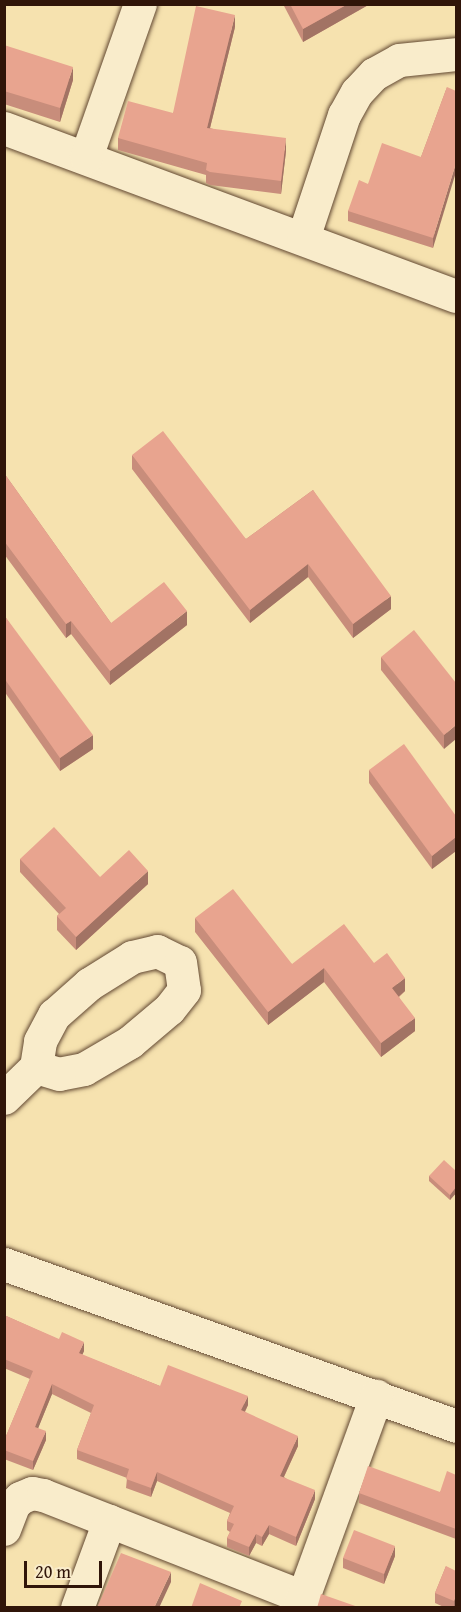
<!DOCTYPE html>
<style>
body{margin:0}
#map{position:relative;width:461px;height:1612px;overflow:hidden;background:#f6e2af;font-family:"Gentium Book Plus",serif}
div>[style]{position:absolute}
.roads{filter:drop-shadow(0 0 2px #624832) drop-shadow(0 0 2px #624832)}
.minor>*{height:33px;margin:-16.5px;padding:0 16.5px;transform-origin:16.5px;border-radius:16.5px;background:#f9eccb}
.wall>*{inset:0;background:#c88d7b}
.shaded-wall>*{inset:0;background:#a27364}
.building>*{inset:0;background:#e8a48f}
span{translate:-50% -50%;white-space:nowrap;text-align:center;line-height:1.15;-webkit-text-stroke:6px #f9eccb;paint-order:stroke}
.frame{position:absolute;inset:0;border:6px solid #301509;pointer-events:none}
.scale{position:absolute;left:24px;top:1561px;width:78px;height:27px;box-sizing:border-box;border:3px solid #301509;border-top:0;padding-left:8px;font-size:18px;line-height:21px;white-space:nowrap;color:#301509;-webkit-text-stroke:4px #f9eccb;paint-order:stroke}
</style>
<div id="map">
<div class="roads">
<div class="minor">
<i style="left:4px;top:128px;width:482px;rotate:20.4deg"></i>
<i style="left:86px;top:157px;width:162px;rotate:-70.6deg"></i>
<i style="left:303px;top:238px;width:130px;rotate:-71.6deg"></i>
<i style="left:344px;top:115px;width:26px;rotate:-61deg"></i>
<i style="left:357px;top:92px;width:25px;rotate:-47deg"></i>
<i style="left:374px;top:74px;width:29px;rotate:-29deg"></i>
<i style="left:399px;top:60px;width:57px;rotate:-6deg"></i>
<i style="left:4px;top:1098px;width:45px;rotate:-44.1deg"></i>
<i style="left:36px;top:1067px;width:26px;rotate:-81deg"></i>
<i style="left:40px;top:1041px;width:30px;rotate:-62deg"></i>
<i style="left:54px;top:1015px;width:47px;rotate:-41.5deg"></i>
<i style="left:89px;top:984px;width:51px;rotate:-32.1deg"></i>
<i style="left:132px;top:957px;width:26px;rotate:-13deg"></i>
<i style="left:157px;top:951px;width:25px;rotate:26deg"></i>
<i style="left:180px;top:962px;width:28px;rotate:82deg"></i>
<i style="left:184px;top:990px;width:24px;rotate:128deg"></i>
<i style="left:169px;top:1009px;width:51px;rotate:139.8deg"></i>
<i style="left:130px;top:1042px;width:53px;rotate:149.6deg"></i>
<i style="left:84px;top:1069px;width:25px;rotate:169deg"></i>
<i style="left:59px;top:1074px;width:24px;rotate:-163deg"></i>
<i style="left:4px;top:1264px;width:480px;rotate:19.7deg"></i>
<i style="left:4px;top:1529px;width:26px;rotate:-69deg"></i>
<i style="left:13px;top:1505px;width:10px;rotate:-45deg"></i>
<i style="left:20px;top:1498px;width:13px;rotate:-23deg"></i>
<i style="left:32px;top:1493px;width:11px;rotate:10deg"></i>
<i style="left:43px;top:1495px;width:279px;rotate:21.4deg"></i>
<i style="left:77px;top:1608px;width:93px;rotate:-69.8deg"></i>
<i style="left:299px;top:1608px;width:226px;rotate:-70deg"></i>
</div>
</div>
<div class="wall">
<i style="clip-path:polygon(283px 4px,370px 4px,303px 42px)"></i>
<i style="clip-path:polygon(235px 27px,210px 128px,286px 151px,281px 194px,210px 185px,206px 183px,206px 175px,118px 150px,118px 138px,173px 113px)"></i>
<i style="clip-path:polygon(4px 45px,73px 80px,60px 122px,4px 104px)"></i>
<i style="clip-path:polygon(447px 87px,433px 248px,348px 221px,348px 211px,368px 184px,421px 157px)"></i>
<i style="clip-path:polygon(132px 455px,246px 539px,313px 490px,391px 609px,353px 638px,308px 577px,250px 623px,132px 469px)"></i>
<i style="clip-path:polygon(4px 473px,111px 623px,187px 625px,110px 685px,71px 634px,66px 638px,4px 554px)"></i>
<i style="clip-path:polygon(4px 615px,93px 749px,60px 771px,4px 691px)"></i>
<i style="clip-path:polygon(381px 657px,456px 683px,444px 749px,381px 670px)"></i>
<i style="clip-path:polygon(369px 770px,456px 816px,456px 851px,432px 869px,369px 783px)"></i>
<i style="clip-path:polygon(20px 859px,100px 877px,148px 884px,76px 950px,57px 930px,57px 916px,59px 914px,20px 872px)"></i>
<i style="clip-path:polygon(195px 918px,292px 964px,374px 963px,405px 991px,399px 997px,415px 1031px,381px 1057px,324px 982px,268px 1025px,195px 932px)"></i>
<i style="clip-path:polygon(456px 1171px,456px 1193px,450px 1200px,429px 1181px,429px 1176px)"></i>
<i style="clip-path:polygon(4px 1315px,84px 1351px,82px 1355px,160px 1386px,248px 1405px,245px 1412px,298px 1446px,284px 1477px,315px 1499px,296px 1546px,269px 1534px,262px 1546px,256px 1543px,249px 1556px,227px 1547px,227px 1538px,230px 1532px,227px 1530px,227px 1521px,230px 1513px,157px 1481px,151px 1497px,126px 1488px,127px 1478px,77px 1459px,77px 1450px,91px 1413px,52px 1394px,38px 1428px,46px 1440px,33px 1470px,4px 1459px,4px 1441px,30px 1379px,4px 1368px)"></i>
<i style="clip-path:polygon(456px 1475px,456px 1539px,359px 1503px,359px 1493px,440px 1492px)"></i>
<i style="clip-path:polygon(395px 1556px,384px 1584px,343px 1568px,343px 1558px)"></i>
<i style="clip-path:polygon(446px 1566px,456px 1605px,455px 1608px,446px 1608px,435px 1603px,435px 1593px)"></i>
</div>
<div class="shaded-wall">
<i style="clip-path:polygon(348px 4px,370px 4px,303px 42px,303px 29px)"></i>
<i style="clip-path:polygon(235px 15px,235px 27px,207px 140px,207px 128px)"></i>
<i style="clip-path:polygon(73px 67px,73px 80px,60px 122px,60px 108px)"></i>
<i style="clip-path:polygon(286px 138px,286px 151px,281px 194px,281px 181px)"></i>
<i style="clip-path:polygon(456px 163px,456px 172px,433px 248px,433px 238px)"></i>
<i style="clip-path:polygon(308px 564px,308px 577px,250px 623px,250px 610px)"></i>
<i style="clip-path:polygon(391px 596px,391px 609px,353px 638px,353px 624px)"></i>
<i style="clip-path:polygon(187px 611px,187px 625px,110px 685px,110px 671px)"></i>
<i style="clip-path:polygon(71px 621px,71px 634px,66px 638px,66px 624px)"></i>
<i style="clip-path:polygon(456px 725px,456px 739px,444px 749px,444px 735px)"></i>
<i style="clip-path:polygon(93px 735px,93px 749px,60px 771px,60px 758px)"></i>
<i style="clip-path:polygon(456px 837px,456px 851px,432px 869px,432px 856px)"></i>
<i style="clip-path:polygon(148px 871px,148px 884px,76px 950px,76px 937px)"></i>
<i style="clip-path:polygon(324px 968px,324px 982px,268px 1025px,268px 1012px)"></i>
<i style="clip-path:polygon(405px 978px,405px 991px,392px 1002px,392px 988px)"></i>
<i style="clip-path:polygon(415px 1018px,415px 1031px,381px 1057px,381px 1043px)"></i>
<i style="clip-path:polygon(456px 1187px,456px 1193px,450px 1200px,450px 1195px)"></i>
<i style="clip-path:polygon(84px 1342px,84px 1351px,79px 1362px,79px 1353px)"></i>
<i style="clip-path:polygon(52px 1384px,52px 1394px,35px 1436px,35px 1427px)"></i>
<i style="clip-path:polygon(248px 1396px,248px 1405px,241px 1419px,241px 1410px)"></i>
<i style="clip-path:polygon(46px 1431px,46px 1440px,33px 1470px,33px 1461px)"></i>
<i style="clip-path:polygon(298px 1436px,298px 1446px,280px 1485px,280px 1476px)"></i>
<i style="clip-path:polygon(157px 1472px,157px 1481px,151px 1497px,151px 1488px)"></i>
<i style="clip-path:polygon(315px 1490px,315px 1499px,296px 1546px,296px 1537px)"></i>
<i style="clip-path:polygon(269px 1525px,269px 1534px,262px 1546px,262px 1537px)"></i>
<i style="clip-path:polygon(256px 1534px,256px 1543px,249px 1556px,249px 1547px)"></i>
<i style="clip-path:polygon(395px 1546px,395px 1556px,384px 1584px,384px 1574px)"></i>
<i style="clip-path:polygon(171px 1572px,171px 1582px,159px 1608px,154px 1608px)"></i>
<i style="clip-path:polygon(456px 1595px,456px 1605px,455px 1608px,454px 1608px,454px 1601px)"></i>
</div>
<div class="building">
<i style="clip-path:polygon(290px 4px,348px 4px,303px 29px)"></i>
<i style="clip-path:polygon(196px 6px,235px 15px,207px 128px,286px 138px,281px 181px,210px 172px,206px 170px,207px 163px,118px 138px,128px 101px,173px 113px)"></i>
<i style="clip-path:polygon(4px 45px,73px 67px,60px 108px,4px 91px)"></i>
<i style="clip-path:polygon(447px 87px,456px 91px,456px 163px,433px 238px,348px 211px,359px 180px,368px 184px,382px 143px,421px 157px)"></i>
<i style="clip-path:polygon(163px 431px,246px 539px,313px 490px,391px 596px,353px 624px,308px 564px,250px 610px,132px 455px)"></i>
<i style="clip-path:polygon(4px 473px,111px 623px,164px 582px,187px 611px,110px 671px,71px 621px,66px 624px,4px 541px)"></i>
<i style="clip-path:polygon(4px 615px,93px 735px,60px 758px,4px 678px)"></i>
<i style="clip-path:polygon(414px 630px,456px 683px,456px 725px,444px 735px,381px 657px)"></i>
<i style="clip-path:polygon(404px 744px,456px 816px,456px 837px,432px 856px,369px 770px)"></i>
<i style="clip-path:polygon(54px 827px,100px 877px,129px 850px,148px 871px,76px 937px,57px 916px,66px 908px,20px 859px)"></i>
<i style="clip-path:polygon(233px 889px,292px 964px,344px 924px,374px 963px,387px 953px,405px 978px,392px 988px,415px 1018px,381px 1043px,324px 968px,268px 1012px,195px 918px)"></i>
<i style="clip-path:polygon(444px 1160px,456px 1171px,456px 1187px,450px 1195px,429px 1176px)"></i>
<i style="clip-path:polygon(4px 1315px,59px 1339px,62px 1332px,84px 1342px,79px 1353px,160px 1386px,168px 1365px,248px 1396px,241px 1410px,298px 1436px,280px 1476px,315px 1490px,296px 1537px,269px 1525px,262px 1537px,256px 1534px,249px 1547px,227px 1538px,234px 1524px,227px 1521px,234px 1506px,157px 1472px,151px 1488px,126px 1479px,129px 1469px,77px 1450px,94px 1405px,52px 1384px,35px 1427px,46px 1431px,33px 1461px,4px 1450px,4px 1441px,33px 1371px,4px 1359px)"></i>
<i style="clip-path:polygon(368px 1466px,440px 1492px,447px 1471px,456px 1475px,456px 1529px,359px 1493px)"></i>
<i style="clip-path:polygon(354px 1530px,395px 1546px,384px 1574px,343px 1558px)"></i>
<i style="clip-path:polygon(121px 1553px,171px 1572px,154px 1608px,97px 1608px)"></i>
<i style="clip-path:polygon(446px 1566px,456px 1571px,456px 1595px,454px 1601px,435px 1593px)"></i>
<i style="clip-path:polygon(200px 1583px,242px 1601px,239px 1608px,191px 1608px)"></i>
<i style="clip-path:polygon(321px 1594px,361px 1608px,317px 1608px)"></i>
</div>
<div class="frame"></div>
<div class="scale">20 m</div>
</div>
